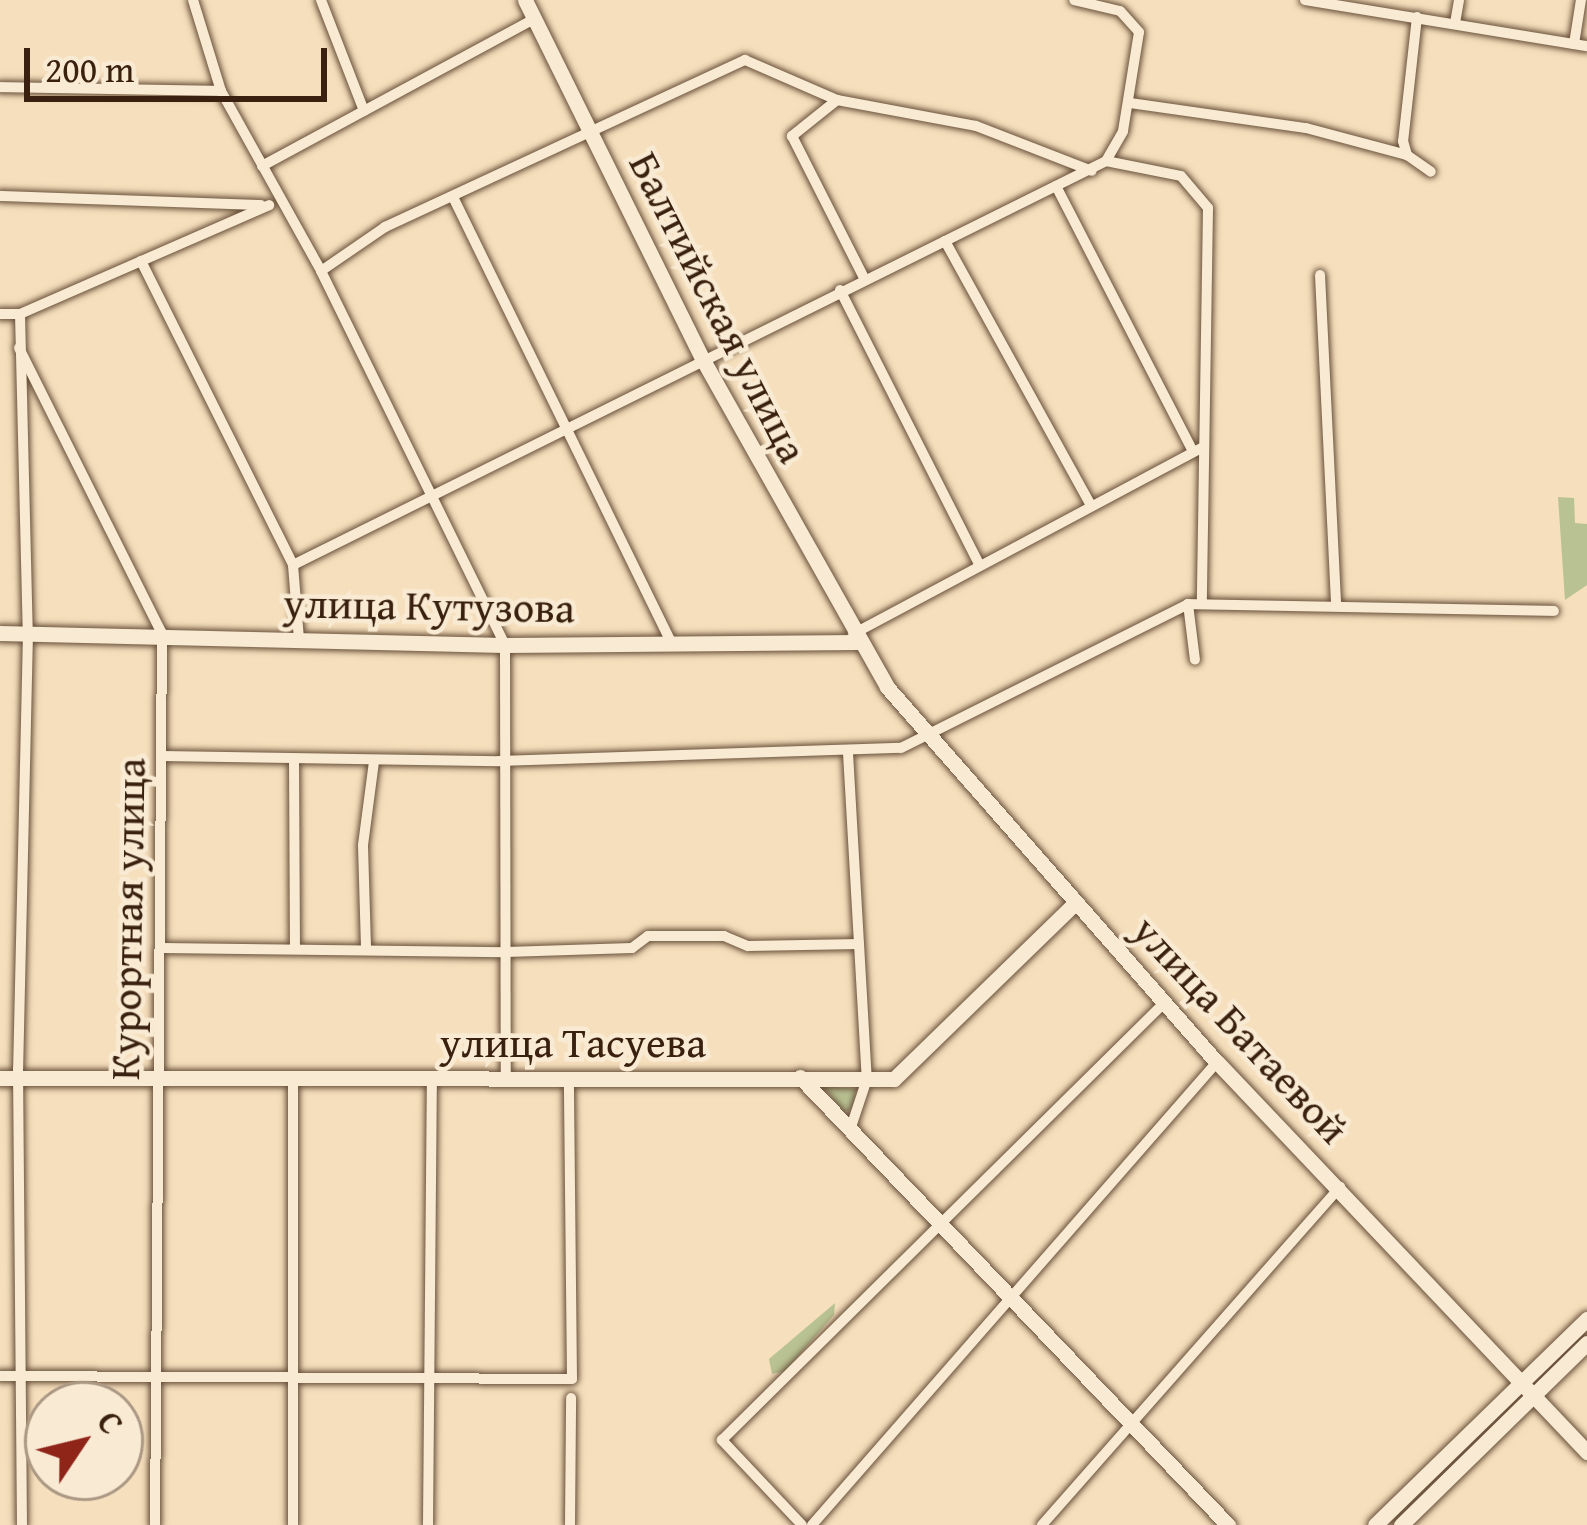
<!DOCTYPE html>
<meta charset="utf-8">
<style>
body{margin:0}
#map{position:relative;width:1587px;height:1525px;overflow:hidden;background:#f6dfbc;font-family:"Gentium Book Plus",serif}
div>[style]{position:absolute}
.green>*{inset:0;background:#b9c293}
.roads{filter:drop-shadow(0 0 3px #68503a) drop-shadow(0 0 3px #68503a)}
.street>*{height:10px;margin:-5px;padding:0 5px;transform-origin:5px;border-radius:5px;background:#f9ead3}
.secondary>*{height:15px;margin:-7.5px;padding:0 7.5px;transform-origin:7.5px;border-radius:7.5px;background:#f9ead3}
span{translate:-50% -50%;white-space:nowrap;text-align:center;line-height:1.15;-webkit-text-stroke:9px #f9ead3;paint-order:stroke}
.street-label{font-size:42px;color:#39200f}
.north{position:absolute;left:24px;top:1381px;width:120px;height:120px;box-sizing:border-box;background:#f9ead3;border:3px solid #ac9985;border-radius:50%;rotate:55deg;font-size:33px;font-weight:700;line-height:48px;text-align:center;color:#39200f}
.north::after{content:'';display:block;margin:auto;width:42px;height:54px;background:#8f2418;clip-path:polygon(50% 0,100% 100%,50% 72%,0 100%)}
.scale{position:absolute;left:24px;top:48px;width:303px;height:54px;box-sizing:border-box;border:6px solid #39200f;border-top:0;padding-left:15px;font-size:36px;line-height:42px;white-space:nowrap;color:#39200f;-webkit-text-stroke:9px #f9ead3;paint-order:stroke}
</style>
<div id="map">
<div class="green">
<i style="clip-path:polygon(1558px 497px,1574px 498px,1575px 523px,1587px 524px,1587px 585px,1565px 600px)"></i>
<i style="clip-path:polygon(822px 1086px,856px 1089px,853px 1109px,844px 1112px)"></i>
<i style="clip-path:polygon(835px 1303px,834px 1315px,785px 1371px,772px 1374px,769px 1359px)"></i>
</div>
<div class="roads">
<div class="street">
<i style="left:193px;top:0;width:95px;rotate:72.9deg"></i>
<i style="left:221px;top:91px;width:206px;rotate:60.9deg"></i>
<i style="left:321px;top:271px;width:417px;rotate:63.8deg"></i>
<i style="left:505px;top:645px;width:432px;rotate:89.9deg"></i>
<i style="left:321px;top:0;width:119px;rotate:68.8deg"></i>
<i style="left:1305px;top:0;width:286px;rotate:9.3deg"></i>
<i style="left:1417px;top:17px;width:125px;rotate:96.4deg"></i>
<i style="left:1403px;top:141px;width:15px;rotate:74deg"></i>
<i style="left:1407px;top:155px;width:29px;rotate:35deg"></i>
<i style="left:1455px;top:23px;width:23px;rotate:-80deg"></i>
<i style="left:1574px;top:44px;width:45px;rotate:-81deg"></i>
<i style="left:0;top:87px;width:221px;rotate:1deg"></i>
<i style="left:837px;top:100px;width:58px;rotate:141.3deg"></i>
<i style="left:792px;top:136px;width:159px;rotate:63.1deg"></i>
<i style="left:1130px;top:103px;width:178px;rotate:8.1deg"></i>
<i style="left:1306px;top:128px;width:105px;rotate:15deg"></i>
<i style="left:1106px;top:161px;width:76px;rotate:11.3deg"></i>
<i style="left:1181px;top:176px;width:42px;rotate:49.8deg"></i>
<i style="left:1208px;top:208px;width:396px;rotate:90.9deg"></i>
<i style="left:262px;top:166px;width:309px;rotate:-28.4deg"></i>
<i style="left:1056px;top:186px;width:299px;rotate:62.7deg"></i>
<i style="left:0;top:196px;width:261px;rotate:2deg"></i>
<i style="left:453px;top:197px;width:498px;rotate:63.9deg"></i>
<i style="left:945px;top:241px;width:302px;rotate:61.1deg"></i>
<i style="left:141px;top:261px;width:340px;rotate:63.4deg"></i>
<i style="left:293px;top:565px;width:74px;rotate:85.4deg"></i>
<i style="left:321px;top:271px;width:78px;rotate:-34.5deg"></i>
<i style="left:385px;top:227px;width:397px;rotate:-24.9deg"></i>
<i style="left:745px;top:60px;width:100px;rotate:23.5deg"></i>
<i style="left:837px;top:100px;width:141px;rotate:10.6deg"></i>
<i style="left:976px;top:126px;width:124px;rotate:21.2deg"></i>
<i style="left:1320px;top:275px;width:330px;rotate:87.2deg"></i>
<i style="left:840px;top:290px;width:307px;rotate:63.1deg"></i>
<i style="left:0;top:314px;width:20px"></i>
<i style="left:20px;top:314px;width:272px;rotate:-23.6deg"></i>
<i style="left:20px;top:314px;width:319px;rotate:88.6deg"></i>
<i style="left:28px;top:633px;width:436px;rotate:91.3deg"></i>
<i style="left:18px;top:1069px;width:456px;rotate:89.5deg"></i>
<i style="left:19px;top:348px;width:319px;rotate:63.4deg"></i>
<i style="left:162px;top:633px;width:892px;rotate:90.45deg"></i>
<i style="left:293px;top:565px;width:908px;rotate:-26.42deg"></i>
<i style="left:1106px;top:161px;width:34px;rotate:-60deg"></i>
<i style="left:1123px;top:131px;width:100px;rotate:-80.8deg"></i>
<i style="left:1139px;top:32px;width:28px;rotate:-132deg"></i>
<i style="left:1120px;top:11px;width:47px;rotate:-166.6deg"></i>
<i style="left:1188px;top:604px;width:56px;rotate:82.9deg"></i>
<i style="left:853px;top:634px;width:395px;rotate:-28.1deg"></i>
<i style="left:848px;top:753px;width:327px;rotate:86.7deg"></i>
<i style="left:867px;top:1079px;width:54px;rotate:108.4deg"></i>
<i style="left:162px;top:756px;width:337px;rotate:0.9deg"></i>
<i style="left:499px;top:761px;width:402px;rotate:-1.9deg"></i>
<i style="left:901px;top:748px;width:321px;rotate:-26.6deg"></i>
<i style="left:1188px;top:604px;width:366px;rotate:1.1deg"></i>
<i style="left:294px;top:760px;width:188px;rotate:89.7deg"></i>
<i style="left:366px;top:947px;width:102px;rotate:-91.7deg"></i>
<i style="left:363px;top:845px;width:85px;rotate:-82.5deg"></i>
<i style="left:162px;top:948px;width:344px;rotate:0.7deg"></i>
<i style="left:506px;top:952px;width:126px;rotate:-1.8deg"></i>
<i style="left:632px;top:948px;width:20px;rotate:-37deg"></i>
<i style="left:648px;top:936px;width:76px"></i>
<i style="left:724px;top:936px;width:26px;rotate:23deg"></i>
<i style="left:748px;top:946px;width:111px;rotate:-1deg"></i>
<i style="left:0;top:1376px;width:572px;rotate:0.3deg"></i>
<i style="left:572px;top:1379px;width:299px;rotate:-90.6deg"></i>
<i style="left:293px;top:1525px;width:446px;rotate:-90deg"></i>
<i style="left:428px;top:1525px;width:447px;rotate:-89.5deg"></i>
<i style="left:570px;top:1525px;width:127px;rotate:-89.5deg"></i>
<i style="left:802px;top:1525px;width:117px;rotate:-133.3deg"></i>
<i style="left:722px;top:1440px;width:622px;rotate:-44.67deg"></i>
<i style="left:812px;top:1525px;width:615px;rotate:-48.82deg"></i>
<i style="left:1042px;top:1525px;width:451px;rotate:-48.6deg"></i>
</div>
<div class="secondary">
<i style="left:525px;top:0;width:402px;rotate:63.7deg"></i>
<i style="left:703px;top:360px;width:375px;rotate:60.6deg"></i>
<i style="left:887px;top:687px;width:500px;rotate:48.7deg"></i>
<i style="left:1217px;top:1062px;width:538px;rotate:46.51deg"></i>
<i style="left:0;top:633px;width:505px;rotate:1.36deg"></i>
<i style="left:505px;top:645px;width:352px;rotate:-0.5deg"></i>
<i style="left:800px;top:1077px;width:620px;rotate:46.31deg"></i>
<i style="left:0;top:1078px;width:894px;rotate:0.06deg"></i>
<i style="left:894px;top:1079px;width:252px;rotate:-44.2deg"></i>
<i style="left:1375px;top:1525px;width:296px;rotate:-44.2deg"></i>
<i style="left:1401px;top:1525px;width:260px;rotate:-44.4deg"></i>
</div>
</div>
<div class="street-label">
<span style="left:719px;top:307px;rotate:63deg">Балтийская улица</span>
<span style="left:429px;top:605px;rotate:1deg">улица Кутузова</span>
<span style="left:127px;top:919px;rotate:-89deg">Курортная улица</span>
<span style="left:1241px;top:1029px;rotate:47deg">улица Батаевой</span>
<span style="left:573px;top:1042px">улица Тасуева</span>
</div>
<div class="north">С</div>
<div class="scale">200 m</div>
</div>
